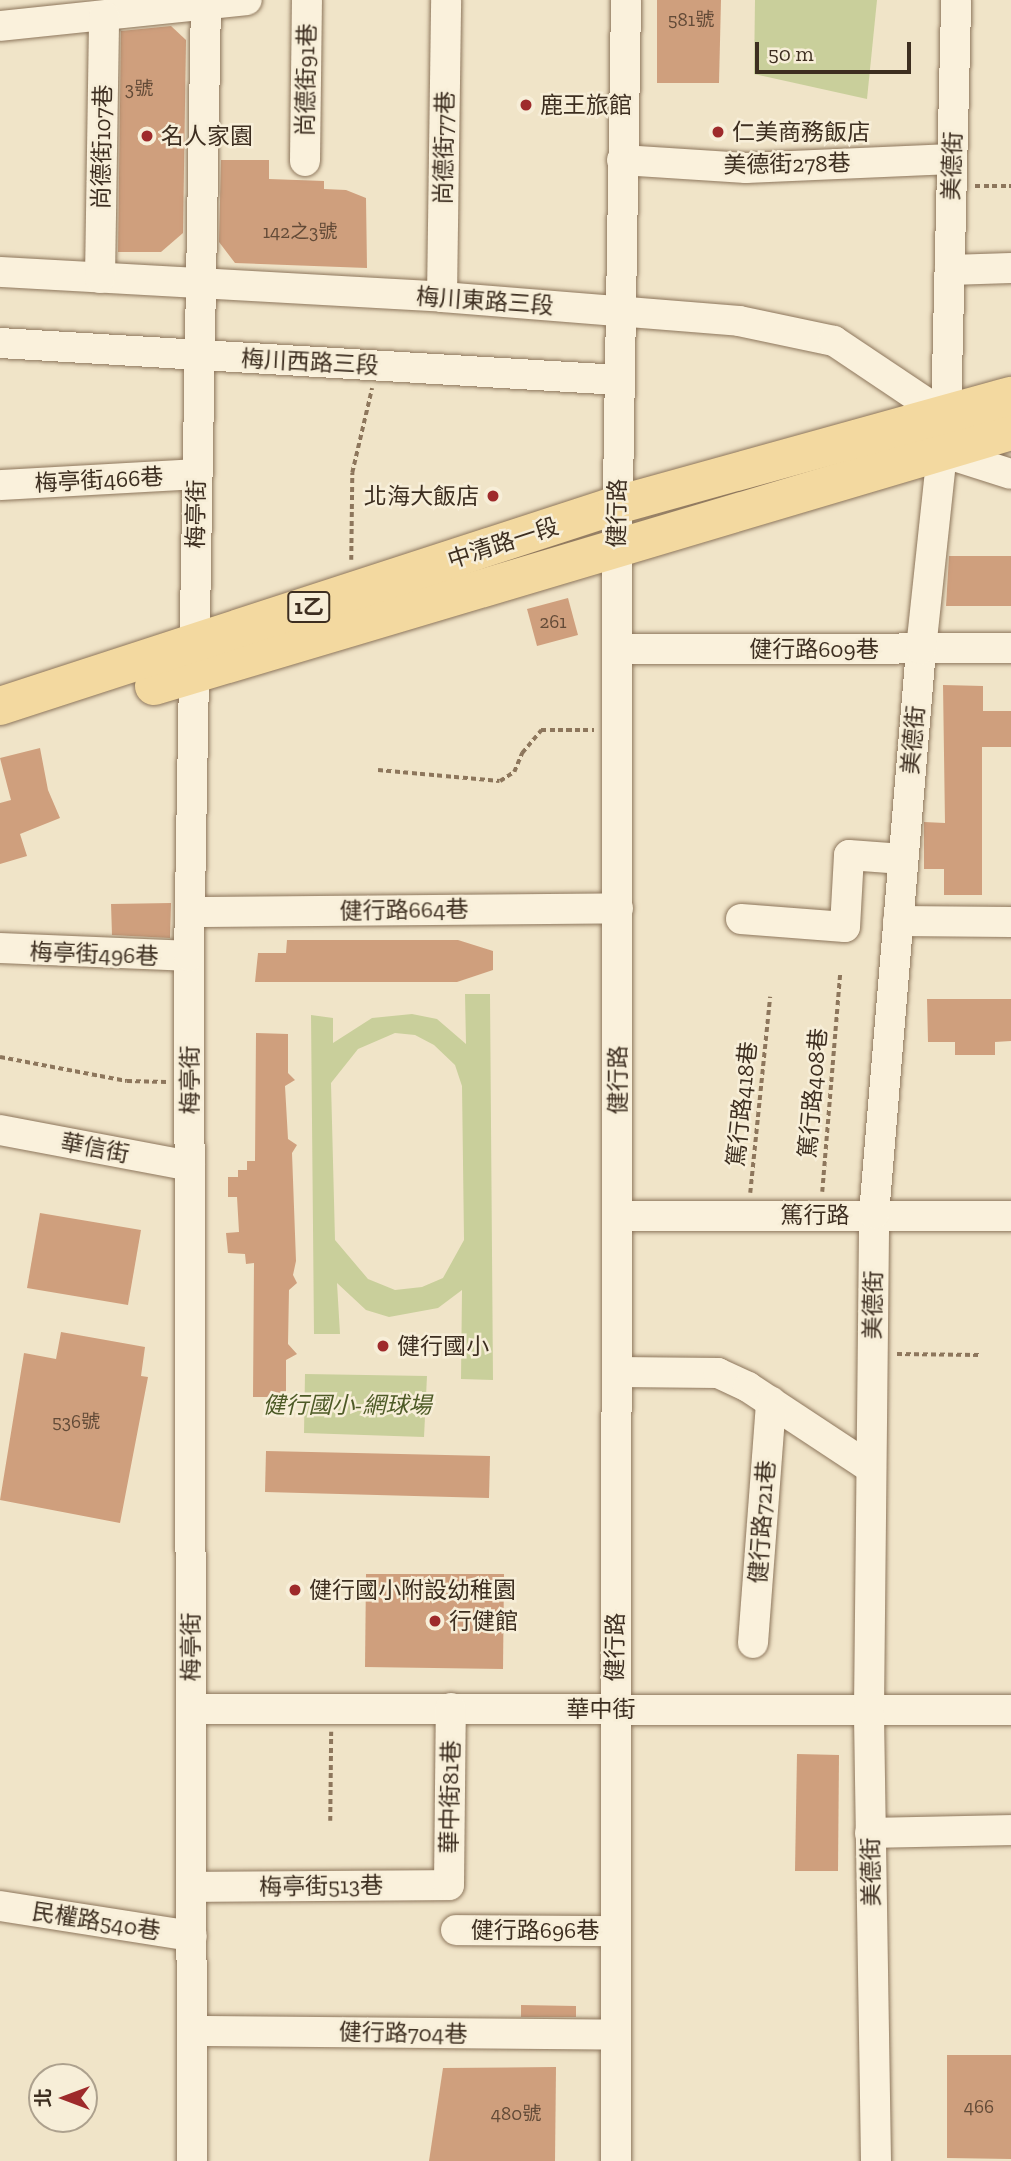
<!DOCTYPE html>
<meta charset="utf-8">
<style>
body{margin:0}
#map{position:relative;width:1011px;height:2161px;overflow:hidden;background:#f0e4c8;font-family:"Zilla Slab","Noto Sans TC",serif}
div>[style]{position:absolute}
.green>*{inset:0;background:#c9cf9b}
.building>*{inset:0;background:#cf9f7d}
.path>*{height:3.5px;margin-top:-1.75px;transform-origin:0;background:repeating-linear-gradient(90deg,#8d765c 0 5px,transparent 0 8.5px)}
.roads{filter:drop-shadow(0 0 2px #8d765c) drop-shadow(0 0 2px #8d765c)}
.minor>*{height:30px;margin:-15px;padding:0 15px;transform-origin:15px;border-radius:15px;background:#faf1dc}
.major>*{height:38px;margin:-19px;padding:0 19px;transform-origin:19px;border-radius:19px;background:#f3d9a0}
.dots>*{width:19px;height:19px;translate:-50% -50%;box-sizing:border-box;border:4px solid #f7eed8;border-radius:50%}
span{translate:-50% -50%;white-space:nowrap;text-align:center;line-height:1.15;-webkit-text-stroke:5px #f7eed8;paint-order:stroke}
.number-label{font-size:19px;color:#624a37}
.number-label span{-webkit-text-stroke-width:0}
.shield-label span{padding:2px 5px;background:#f7eed8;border:2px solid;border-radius:5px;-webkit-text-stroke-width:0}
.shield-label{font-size:21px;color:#3d2e20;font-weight:700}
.street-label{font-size:23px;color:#3d2e20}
.poi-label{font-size:23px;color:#3d2e20}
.left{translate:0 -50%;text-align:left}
.right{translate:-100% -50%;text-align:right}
.park-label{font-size:23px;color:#4d5a26;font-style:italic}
.north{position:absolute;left:28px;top:2063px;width:70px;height:70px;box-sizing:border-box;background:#f7eed8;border:2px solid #ada18e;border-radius:50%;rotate:270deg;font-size:19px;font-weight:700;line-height:28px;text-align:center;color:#3d2e20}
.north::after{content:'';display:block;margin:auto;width:24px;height:32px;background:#9e2a2b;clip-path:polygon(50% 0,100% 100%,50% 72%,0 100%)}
.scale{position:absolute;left:755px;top:42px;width:156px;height:32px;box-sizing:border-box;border:4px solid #3d2e20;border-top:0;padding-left:9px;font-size:21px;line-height:24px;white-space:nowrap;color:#3d2e20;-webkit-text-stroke:5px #f7eed8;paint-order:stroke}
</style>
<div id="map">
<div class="green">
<i style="clip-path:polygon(755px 0,877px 0,867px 99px,754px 74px)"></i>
<i style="clip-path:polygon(evenodd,465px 994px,490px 994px,493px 1380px,461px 1379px,462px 1290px,438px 1308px,389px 1317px,366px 1310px,337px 1283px,340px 1334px,314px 1334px,311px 1015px,333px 1018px,333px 1043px,372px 1018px,412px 1014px,437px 1019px,466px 1044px,465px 994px,395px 1033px,415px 1035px,434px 1045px,455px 1065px,462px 1086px,464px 1240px,443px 1278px,422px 1287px,395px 1290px,368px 1279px,335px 1240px,331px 1083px,358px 1049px,395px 1033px)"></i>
<i style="clip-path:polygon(305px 1374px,427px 1376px,424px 1437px,304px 1433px)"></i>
</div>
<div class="building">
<i style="clip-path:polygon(657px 0,721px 0,719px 83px,657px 83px)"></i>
<i style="clip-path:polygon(171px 26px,186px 40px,183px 233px,161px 252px,118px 252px,121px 31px)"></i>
<i style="clip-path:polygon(221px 160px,269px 160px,269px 179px,324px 181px,324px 189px,346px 190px,366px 198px,367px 268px,235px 263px,219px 242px)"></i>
<i style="clip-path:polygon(949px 556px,1011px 556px,1011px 606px,946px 606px)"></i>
<i style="clip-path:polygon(568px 598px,578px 635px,537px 646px,527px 609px)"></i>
<i style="clip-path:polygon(943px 685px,983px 686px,983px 711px,1011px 711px,1011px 747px,982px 747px,982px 895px,944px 895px,944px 869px,924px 869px,924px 822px,945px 823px)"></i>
<i style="clip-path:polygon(40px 748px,48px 790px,60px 818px,20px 834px,27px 856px,0 864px,0 803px,11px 800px,0 758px)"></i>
<i style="clip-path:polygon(171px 903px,170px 938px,112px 935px,111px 904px)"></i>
<i style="clip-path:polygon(287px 940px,458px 940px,493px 951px,493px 970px,457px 982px,255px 982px,258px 953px,286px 953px)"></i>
<i style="clip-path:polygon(927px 999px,1011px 999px,1011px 1041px,995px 1042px,995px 1055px,955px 1055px,955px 1042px,928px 1042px)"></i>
<i style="clip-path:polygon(256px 1033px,288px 1034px,288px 1073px,295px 1080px,285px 1086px,288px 1139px,297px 1145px,292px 1153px,296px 1261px,293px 1275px,297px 1283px,289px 1290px,288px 1344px,297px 1354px,286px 1360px,286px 1397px,253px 1397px,254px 1263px,246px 1264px,245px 1254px,228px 1253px,226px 1233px,239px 1232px,237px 1197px,228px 1197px,228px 1177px,238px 1177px,238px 1170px,247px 1170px,247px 1161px,255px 1161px)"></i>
<i style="clip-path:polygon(40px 1213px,141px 1230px,128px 1305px,27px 1288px)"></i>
<i style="clip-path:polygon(61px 1332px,145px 1347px,141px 1376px,148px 1377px,120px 1523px,0 1500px,24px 1353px,56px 1359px)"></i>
<i style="clip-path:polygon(266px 1451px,490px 1456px,489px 1498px,265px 1492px)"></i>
<i style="clip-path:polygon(366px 1574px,504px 1574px,503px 1669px,365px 1667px)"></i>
<i style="clip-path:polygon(797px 1754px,839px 1755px,838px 1871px,795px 1871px)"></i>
<i style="clip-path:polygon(521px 2005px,576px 2006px,576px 2017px,521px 2017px)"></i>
<i style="clip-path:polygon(947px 2055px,1011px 2055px,1011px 2159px,947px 2158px)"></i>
<i style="clip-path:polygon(556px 2067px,555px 2161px,429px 2161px,443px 2068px)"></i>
</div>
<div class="path">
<i style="left:975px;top:186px;width:36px"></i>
<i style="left:351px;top:560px;width:87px;rotate:-89.3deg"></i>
<i style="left:352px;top:473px;width:87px;rotate:-76.8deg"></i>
<i style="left:378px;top:770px;width:122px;rotate:5.2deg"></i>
<i style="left:500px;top:781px;width:17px;rotate:-33deg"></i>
<i style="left:514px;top:772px;width:21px;rotate:-67deg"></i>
<i style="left:522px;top:753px;width:30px;rotate:-50deg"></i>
<i style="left:541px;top:730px;width:53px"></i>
<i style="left:0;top:1057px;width:129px;rotate:10.7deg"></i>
<i style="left:127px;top:1081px;width:40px;rotate:1.4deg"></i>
<i style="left:822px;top:1192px;width:218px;rotate:-85.3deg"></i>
<i style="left:750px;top:1193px;width:197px;rotate:-84.2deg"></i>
<i style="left:897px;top:1354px;width:82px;rotate:0.7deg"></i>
<i style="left:330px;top:1821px;width:89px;rotate:-89.4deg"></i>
</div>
<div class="roads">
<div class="minor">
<i style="left:0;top:26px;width:248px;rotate:-6deg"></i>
<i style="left:622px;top:160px;width:124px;rotate:3.7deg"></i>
<i style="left:746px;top:168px;width:206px;rotate:-2.5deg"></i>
<i style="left:305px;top:161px;width:161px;rotate:-89.3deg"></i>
<i style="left:950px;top:270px;width:61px;rotate:-1.9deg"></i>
<i style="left:0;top:272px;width:443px;rotate:3.2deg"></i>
<i style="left:442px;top:297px;width:298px;rotate:4.6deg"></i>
<i style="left:739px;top:321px;width:97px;rotate:11.9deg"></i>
<i style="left:834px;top:341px;width:135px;rotate:33.8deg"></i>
<i style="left:100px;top:278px;width:262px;rotate:-89.1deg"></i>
<i style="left:442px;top:297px;width:297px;rotate:-89.2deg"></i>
<i style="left:0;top:343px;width:621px;rotate:3.42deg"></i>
<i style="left:942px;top:452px;width:72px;rotate:17.7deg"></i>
<i style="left:0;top:485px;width:197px;rotate:-3.2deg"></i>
<i style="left:617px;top:649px;width:394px;rotate:-0.1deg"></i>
<i style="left:190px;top:912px;width:428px;rotate:-0.5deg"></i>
<i style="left:741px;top:919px;width:104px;rotate:4.4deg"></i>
<i style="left:845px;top:927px;width:72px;rotate:-86.8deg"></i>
<i style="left:849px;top:855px;width:54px;rotate:4.2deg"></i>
<i style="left:898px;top:921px;width:113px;rotate:0.5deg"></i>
<i style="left:0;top:948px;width:189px;rotate:2.4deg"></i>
<i style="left:0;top:1130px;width:193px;rotate:10.7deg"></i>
<i style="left:618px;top:1216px;width:393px"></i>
<i style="left:618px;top:1372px;width:100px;rotate:0.6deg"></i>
<i style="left:718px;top:1373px;width:33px;rotate:25deg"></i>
<i style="left:748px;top:1387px;width:147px;rotate:33.4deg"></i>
<i style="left:753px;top:1643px;width:242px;rotate:-85.7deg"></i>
<i style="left:191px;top:1709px;width:820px;rotate:0.07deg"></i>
<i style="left:870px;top:1833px;width:141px;rotate:-1.2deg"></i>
<i style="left:193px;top:1887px;width:256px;rotate:-0.4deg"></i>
<i style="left:449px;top:1885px;width:177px;rotate:-89.4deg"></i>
<i style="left:0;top:1906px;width:194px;rotate:8.9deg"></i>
<i style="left:456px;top:1930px;width:158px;rotate:0.4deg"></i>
<i style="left:193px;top:2031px;width:421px;rotate:0.5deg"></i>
<i style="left:192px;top:2161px;width:1205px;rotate:-90.14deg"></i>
<i style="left:189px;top:956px;width:956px;rotate:-88.98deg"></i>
<i style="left:616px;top:2161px;width:1610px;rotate:-89.96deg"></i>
<i style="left:617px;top:551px;width:551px;rotate:-89.06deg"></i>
<i style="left:876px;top:2161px;width:452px;rotate:-90.9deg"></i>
<i style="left:869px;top:1709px;width:495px;rotate:-89.4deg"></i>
<i style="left:874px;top:1214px;width:567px;rotate:-85.24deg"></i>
<i style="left:921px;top:649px;width:234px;rotate:-83.9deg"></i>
<i style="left:946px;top:416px;width:416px;rotate:-88.6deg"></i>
</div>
<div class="major">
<i style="left:154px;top:686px;width:894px;rotate:-16.57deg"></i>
<i style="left:0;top:706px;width:649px;rotate:-18.04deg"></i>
<i style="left:617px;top:505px;width:409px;rotate:-15.5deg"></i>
</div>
</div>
<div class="dots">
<i style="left:526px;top:105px;background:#9e2a2b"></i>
<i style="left:718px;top:132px;background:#9e2a2b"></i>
<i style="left:147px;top:136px;background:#9e2a2b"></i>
<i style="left:493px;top:496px;background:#9e2a2b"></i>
<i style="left:383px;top:1346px;background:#9e2a2b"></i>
<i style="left:295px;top:1590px;background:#9e2a2b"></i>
<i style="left:435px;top:1621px;background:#9e2a2b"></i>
</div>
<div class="number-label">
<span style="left:691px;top:20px">581號</span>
<span style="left:139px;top:89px">3號</span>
<span style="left:300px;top:232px">142之3號</span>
<span style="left:553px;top:622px">261</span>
<span style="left:76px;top:1422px">536號</span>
<span style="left:979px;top:2107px">466</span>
<span style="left:516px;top:2114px">480號</span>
</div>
<div class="shield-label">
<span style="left:309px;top:607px">1乙</span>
</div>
<div class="street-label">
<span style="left:306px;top:80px;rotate:-89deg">尚德街91巷</span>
<span style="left:102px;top:147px;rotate:-89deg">尚德街107巷</span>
<span style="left:444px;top:148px;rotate:-89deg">尚德街77巷</span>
<span style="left:787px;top:164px;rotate:-1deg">美德街278巷</span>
<span style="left:952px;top:166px;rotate:-88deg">美德街</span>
<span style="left:485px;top:301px;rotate:4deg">梅川東路三段</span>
<span style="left:310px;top:362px;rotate:3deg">梅川西路三段</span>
<span style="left:99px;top:480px;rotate:-3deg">梅亭街466巷</span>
<span style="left:617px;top:513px;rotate:-89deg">健行路</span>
<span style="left:196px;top:514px;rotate:-89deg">梅亭街</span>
<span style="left:503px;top:543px;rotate:-18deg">中清路一段</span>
<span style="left:814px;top:649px">健行路609巷</span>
<span style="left:913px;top:740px;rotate:-85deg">美德街</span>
<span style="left:404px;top:910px;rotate:-1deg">健行路664巷</span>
<span style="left:94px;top:954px;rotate:2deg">梅亭街496巷</span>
<span style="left:190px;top:1080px;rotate:-90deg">梅亭街</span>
<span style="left:618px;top:1080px;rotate:-90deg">健行路</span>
<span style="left:813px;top:1093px;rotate:-85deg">篤行路408巷</span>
<span style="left:742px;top:1104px;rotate:-84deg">篤行路418巷</span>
<span style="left:95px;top:1148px;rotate:11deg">華信街</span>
<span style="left:815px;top:1215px">篤行路</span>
<span style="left:873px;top:1305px;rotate:-89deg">美德街</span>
<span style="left:762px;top:1522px;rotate:-86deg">健行路721巷</span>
<span style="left:191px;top:1647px;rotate:-90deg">梅亭街</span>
<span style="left:615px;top:1647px;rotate:-89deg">健行路</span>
<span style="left:601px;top:1709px">華中街</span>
<span style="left:450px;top:1797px;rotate:-89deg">華中街81巷</span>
<span style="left:871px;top:1872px;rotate:-91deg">美德街</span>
<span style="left:321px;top:1886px;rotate:-1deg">梅亭街513巷</span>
<span style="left:96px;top:1921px;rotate:9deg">民權路540巷</span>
<span style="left:535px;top:1930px">健行路696巷</span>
<span style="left:403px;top:2033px;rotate:1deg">健行路704巷</span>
</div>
<div class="poi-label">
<span class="left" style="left:540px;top:105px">鹿王旅館</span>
<span class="left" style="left:732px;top:132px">仁美商務飯店</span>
<span class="left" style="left:161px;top:136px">名人家園</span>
<span class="right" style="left:479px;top:496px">北海大飯店</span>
<span class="left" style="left:397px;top:1346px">健行國小</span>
<span class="left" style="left:309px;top:1590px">健行國小附設幼稚園</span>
<span class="left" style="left:449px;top:1621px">行健館</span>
</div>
<div class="park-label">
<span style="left:347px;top:1405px">健行國小-網球場</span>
</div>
<div class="north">北</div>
<div class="scale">50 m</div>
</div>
